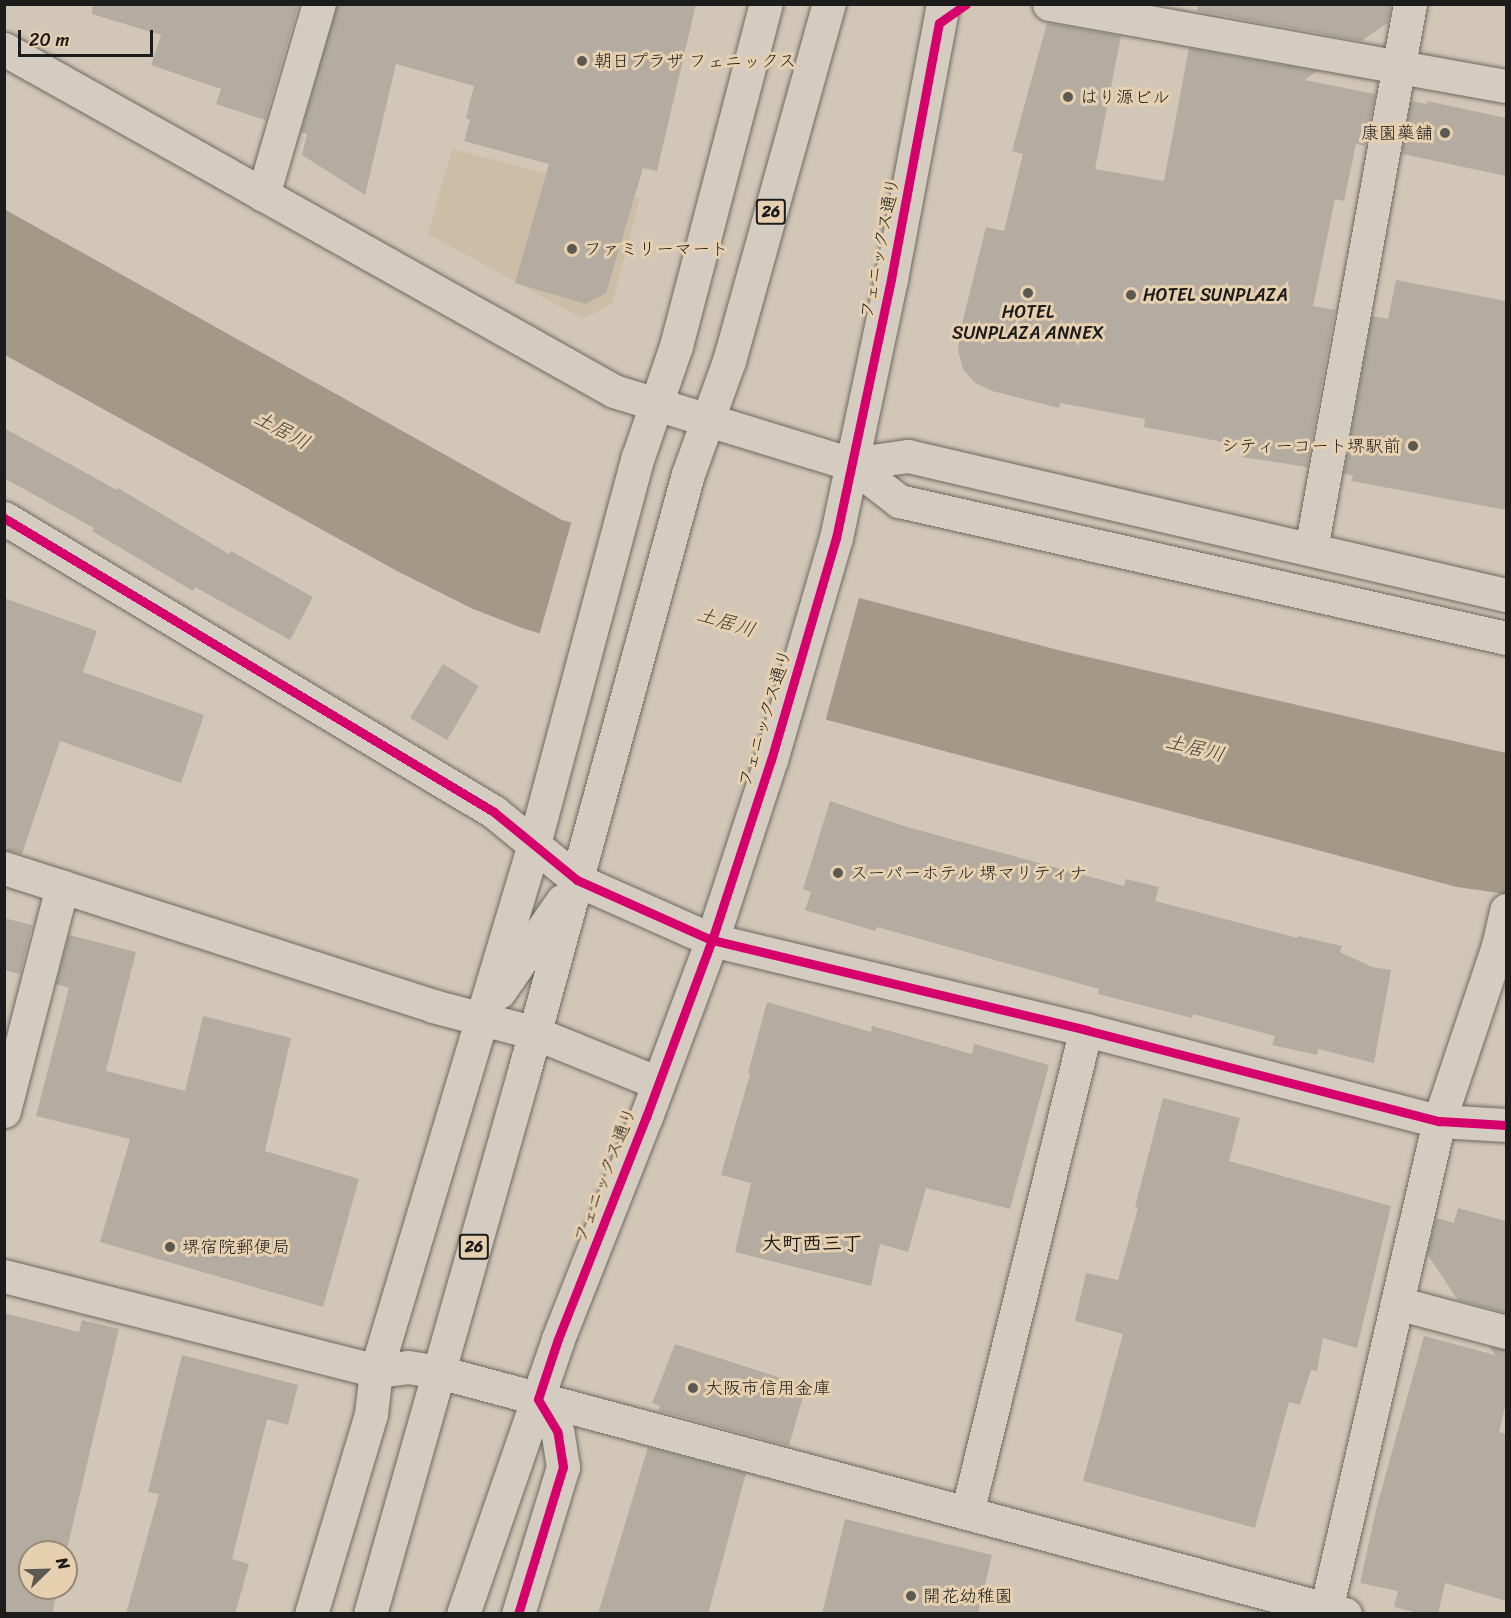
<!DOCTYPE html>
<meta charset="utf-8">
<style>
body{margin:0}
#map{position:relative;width:1511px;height:1618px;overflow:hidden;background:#d2c7b6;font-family:Sriracha,"Klee One",sans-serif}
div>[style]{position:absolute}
.built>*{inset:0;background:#ccbda6}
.water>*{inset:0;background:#a49886}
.pier>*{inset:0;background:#d2c7b6}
.building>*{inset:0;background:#b4aca0}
.roads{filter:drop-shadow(0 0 2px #6e6961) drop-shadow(0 0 2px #6e6961)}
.minor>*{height:33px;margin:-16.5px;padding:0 16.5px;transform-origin:16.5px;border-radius:16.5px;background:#d4ccc0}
.highway>*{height:33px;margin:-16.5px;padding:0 16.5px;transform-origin:16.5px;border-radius:16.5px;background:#d4ccc0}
.cycleway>*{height:9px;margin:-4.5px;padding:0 4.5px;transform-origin:4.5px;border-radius:4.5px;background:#d6006c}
.dots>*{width:16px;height:16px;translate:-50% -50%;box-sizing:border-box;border:3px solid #e6d0b0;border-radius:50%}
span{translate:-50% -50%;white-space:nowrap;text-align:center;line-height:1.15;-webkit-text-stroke:6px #e6d0b0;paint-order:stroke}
.shield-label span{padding:2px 4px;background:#e6d0b0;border:2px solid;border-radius:4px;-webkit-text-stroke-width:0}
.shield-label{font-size:16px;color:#1c1c1c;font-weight:700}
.poi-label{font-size:18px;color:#1c1c1c}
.left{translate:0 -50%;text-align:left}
.right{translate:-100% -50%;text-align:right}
.street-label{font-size:18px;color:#1c1c1c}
.water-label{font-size:20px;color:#45403a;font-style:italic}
.neighbourhood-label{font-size:20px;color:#1c1c1c;font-weight:700}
.frame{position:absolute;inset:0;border:6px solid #1c1c1c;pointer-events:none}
.north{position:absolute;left:18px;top:1540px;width:60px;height:60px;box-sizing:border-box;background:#e6d0b0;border:2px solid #958875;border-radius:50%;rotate:67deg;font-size:16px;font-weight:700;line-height:24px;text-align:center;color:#1c1c1c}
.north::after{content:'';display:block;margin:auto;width:21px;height:27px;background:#5c5852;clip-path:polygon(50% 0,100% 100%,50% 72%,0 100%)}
.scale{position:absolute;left:18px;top:30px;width:135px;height:27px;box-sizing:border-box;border:3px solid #1c1c1c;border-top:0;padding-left:8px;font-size:18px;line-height:21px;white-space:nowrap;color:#1c1c1c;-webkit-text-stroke:4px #e6d0b0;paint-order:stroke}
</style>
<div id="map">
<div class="built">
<i style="clip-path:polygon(452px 149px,640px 198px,612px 304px,583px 319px,428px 234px)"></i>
</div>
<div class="water">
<i style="clip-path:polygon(4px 209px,562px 520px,1062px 651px,1506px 753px,1506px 894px,1457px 887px,831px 721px,522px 628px,473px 609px,397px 571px,5px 355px)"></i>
</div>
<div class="pier">
<i style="clip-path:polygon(572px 520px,860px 594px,825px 722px,539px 636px)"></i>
</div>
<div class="building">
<i style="clip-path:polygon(93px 4px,299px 4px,265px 120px,216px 104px,221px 89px,151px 65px,161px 35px,92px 14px)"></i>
<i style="clip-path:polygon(337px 4px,696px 4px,657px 171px,643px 168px,606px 293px,586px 304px,515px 283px,549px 164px,464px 141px,470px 120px,466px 118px,474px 86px,396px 64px,365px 195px,302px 155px,307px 134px,301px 132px)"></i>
<i style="clip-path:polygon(1198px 4px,1391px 4px,1388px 23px,1361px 41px,1197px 11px)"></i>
<i style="clip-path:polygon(1047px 23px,1121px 36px,1095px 169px,1164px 181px,1189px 48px,1317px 71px,1305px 80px,1375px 94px,1365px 146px,1356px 144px,1344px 201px,1335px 199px,1313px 306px,1335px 310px,1307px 467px,1242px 457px,1244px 446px,1144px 427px,1145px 419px,1060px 403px,1059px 408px,992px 391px,975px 383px,963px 369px,958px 351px,960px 332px,986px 227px,1004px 231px,1023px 154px,1012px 151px)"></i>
<i style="clip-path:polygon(1411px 101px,1427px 104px,1427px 101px,1506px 118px,1506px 176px,1402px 154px)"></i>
<i style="clip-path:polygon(1396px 280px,1506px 301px,1506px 510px,1351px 481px,1353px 475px,1344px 474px,1372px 316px,1388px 319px)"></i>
<i style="clip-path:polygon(4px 428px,117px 490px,118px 488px,229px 554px,231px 551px,313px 597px,290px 640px,195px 587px,193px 591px,92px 531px,94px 528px,4px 478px)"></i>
<i style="clip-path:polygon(4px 598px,97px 631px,83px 672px,204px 715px,181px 783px,60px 741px,22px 854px,4px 850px)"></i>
<i style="clip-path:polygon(443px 664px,479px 686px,447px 740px,410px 718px)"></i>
<i style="clip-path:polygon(830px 801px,907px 827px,1124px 886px,1126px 879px,1159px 887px,1155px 901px,1298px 938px,1298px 936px,1342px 946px,1340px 952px,1372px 967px,1391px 970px,1374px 1063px,1318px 1049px,1317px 1055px,1272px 1045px,1275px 1036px,1193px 1014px,1192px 1018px,1098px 994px,1099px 989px,877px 927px,875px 931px,805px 910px,811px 892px,803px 889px)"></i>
<i style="clip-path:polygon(4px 918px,32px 925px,20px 974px,4px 970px)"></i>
<i style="clip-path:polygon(69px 935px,136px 952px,106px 1071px,185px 1091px,203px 1016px,291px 1038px,265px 1151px,359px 1179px,323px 1307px,100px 1242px,130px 1139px,36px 1116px,69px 988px,56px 984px)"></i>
<i style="clip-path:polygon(767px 1002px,871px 1032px,872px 1026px,972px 1054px,974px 1044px,1049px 1065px,1010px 1209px,926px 1188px,908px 1252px,880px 1244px,871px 1286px,735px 1252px,751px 1183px,721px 1175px,750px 1074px,748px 1073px)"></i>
<i style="clip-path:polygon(1163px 1098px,1240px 1118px,1229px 1161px,1391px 1206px,1357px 1348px,1323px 1338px,1317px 1371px,1311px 1370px,1300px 1405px,1289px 1402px,1255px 1528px,1083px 1481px,1123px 1334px,1075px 1321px,1086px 1273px,1118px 1280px,1138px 1208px,1135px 1207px)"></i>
<i style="clip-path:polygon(1458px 1208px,1506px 1221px,1506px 1313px,1458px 1300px,1427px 1254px,1436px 1218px,1454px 1223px)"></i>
<i style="clip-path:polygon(4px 1313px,79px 1332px,82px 1320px,119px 1329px,66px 1553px,30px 1552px,30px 1588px,58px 1588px,52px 1614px,4px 1614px)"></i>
<i style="clip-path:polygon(1424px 1336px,1495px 1355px,1490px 1347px,1506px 1350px,1506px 1403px,1499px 1432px,1506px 1434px,1506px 1601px,1445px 1583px,1438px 1614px,1422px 1614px,1394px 1607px,1398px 1591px,1360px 1583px,1377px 1506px)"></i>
<i style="clip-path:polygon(675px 1344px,806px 1386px,789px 1446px,659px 1411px,660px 1406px,652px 1403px)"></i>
<i style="clip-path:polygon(182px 1355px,298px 1385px,288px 1425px,267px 1419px,232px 1559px,249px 1564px,235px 1614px,126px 1614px,159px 1494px,148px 1492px)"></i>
<i style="clip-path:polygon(648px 1447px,746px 1473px,708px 1614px,598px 1614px)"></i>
<i style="clip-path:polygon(845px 1519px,992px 1555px,978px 1614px,822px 1614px)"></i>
</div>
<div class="roads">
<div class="minor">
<i style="left:1049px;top:4px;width:464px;rotate:10.2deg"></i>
<i style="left:4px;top:49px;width:699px;rotate:29.28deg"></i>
<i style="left:614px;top:391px;width:248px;rotate:17.1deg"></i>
<i style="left:851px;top:464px;width:61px;rotate:37.6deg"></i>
<i style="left:899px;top:501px;width:622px;rotate:12.72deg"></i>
<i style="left:263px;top:195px;width:199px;rotate:-73.7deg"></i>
<i style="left:851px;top:464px;width:58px;rotate:-8deg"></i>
<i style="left:908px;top:456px;width:614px;rotate:13.09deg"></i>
<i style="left:4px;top:518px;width:571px;rotate:30.96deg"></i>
<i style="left:494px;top:812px;width:107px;rotate:39.3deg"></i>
<i style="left:577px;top:880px;width:148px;rotate:24deg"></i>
<i style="left:712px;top:940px;width:385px;rotate:13.5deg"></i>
<i style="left:1086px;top:1030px;width:365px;rotate:14.5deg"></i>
<i style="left:1439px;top:1121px;width:67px;rotate:3.4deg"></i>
<i style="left:1311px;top:549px;width:554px;rotate:-79.7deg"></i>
<i style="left:4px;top:868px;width:451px;rotate:17.8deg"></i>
<i style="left:433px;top:1006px;width:106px;rotate:14.8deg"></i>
<i style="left:535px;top:1033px;width:133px;rotate:22.1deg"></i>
<i style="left:4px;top:1111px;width:232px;rotate:-75.5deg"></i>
<i style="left:4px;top:1276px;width:384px;rotate:14.3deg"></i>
<i style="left:376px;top:1371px;width:32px;rotate:-7deg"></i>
<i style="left:408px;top:1367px;width:31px;rotate:9deg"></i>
<i style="left:439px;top:1372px;width:938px;rotate:14.96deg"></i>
<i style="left:1397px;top:1303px;width:113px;rotate:14.9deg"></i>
<i style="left:967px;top:1513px;width:497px;rotate:-76.2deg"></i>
<i style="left:1325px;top:1614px;width:506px;rotate:-76.98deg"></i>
<i style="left:1439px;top:1121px;width:185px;rotate:-71.4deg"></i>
<i style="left:1498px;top:946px;width:37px;rotate:-77deg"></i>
</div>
<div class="highway">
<i style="left:499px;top:992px;width:111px;rotate:-55.3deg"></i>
<i style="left:311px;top:1614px;width:209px;rotate:-73.3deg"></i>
<i style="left:371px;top:1414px;width:43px;rotate:-83.4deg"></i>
<i style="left:376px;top:1371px;width:550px;rotate:-73.31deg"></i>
<i style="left:534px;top:844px;width:401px;rotate:-75deg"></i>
<i style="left:638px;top:457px;width:117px;rotate:-71.1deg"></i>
<i style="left:676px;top:346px;width:354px;rotate:-75.3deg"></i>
<i style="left:370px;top:1614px;width:560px;rotate:-74.15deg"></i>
<i style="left:523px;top:1075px;width:623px;rotate:-74.65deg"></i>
<i style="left:688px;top:474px;width:120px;rotate:-70.1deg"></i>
<i style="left:729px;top:361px;width:371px;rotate:-74.4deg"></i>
<i style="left:463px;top:1614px;width:291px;rotate:-70.9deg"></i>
<i style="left:558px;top:1339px;width:239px;rotate:-68.4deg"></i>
<i style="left:646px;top:1117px;width:189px;rotate:-69.6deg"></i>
<i style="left:712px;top:940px;width:189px;rotate:-71.9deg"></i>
<i style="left:771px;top:760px;width:231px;rotate:-73.7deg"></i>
<i style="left:836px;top:538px;width:265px;rotate:-78deg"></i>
<i style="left:891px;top:279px;width:280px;rotate:-79.3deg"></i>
<i style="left:518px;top:1614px;width:154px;rotate:-73deg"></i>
<i style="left:563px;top:1467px;width:36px;rotate:-99deg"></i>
<i style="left:557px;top:1431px;width:37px;rotate:-121deg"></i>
</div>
</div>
<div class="cycleway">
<i style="left:4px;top:518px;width:571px;rotate:30.96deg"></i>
<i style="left:494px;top:812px;width:107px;rotate:39.3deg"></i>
<i style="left:577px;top:880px;width:148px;rotate:24deg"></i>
<i style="left:712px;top:940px;width:385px;rotate:13.5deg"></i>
<i style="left:1086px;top:1030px;width:365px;rotate:14.5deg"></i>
<i style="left:1439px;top:1121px;width:67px;rotate:3.4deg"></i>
<i style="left:518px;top:1614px;width:154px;rotate:-73deg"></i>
<i style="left:563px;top:1467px;width:36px;rotate:-99deg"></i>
<i style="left:557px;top:1431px;width:37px;rotate:-121deg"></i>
<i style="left:538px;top:1399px;width:63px;rotate:-71.6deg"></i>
<i style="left:558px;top:1339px;width:239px;rotate:-68.4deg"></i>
<i style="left:646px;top:1117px;width:189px;rotate:-69.6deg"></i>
<i style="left:712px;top:940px;width:189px;rotate:-71.9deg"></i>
<i style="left:771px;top:760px;width:231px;rotate:-73.7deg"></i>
<i style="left:836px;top:538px;width:265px;rotate:-78deg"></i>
<i style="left:891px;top:279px;width:260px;rotate:-79.4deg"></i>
<i style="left:939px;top:23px;width:33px;rotate:-35deg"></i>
</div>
<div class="dots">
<i style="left:582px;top:61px;background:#5c5852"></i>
<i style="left:1068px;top:97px;background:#5c5852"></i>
<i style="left:1445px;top:133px;background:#5c5852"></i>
<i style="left:572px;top:249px;background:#5c5852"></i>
<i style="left:1028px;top:293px;background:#5c5852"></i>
<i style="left:1131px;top:295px;background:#5c5852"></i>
<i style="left:1413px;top:446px;background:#5c5852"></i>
<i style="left:838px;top:873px;background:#5c5852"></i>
<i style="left:170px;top:1247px;background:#5c5852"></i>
<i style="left:693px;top:1388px;background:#5c5852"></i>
<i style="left:911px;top:1596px;background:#5c5852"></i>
</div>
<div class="shield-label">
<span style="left:771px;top:212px">26</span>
<span style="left:474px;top:1247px">26</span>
</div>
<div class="poi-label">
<span class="left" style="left:594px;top:61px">朝日プラザ フェニックス</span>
<span class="left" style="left:1080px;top:97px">はり源ビル</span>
<span class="right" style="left:1433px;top:133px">康園藥舗</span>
<span class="left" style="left:584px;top:249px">ファミリーマート</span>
<span class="left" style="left:1143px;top:295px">HOTEL SUNPLAZA</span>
<span style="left:1028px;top:323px">HOTEL<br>SUNPLAZA ANNEX</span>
<span class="right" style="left:1401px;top:446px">シティーコート堺駅前</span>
<span class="left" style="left:850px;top:873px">スーパーホテル 堺マリティナ</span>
<span class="left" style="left:182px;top:1247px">堺宿院郵便局</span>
<span class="left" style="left:705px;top:1388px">大阪市信用金庫</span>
<span class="left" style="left:923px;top:1596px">開花幼稚園</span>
</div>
<div class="street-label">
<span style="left:880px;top:248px;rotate:-79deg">フェニックス通り</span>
<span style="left:765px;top:718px;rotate:-73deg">フェニックス通り</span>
<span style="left:605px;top:1175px;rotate:-69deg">フェニックス通り</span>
</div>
<div class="water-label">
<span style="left:282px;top:430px;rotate:28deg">土居川</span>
<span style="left:726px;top:622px;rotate:17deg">土居川</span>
<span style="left:1195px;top:748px;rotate:14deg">土居川</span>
</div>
<div class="neighbourhood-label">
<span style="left:812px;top:1243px">大町西三丁</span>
</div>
<div class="frame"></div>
<div class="north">N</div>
<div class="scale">20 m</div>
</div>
